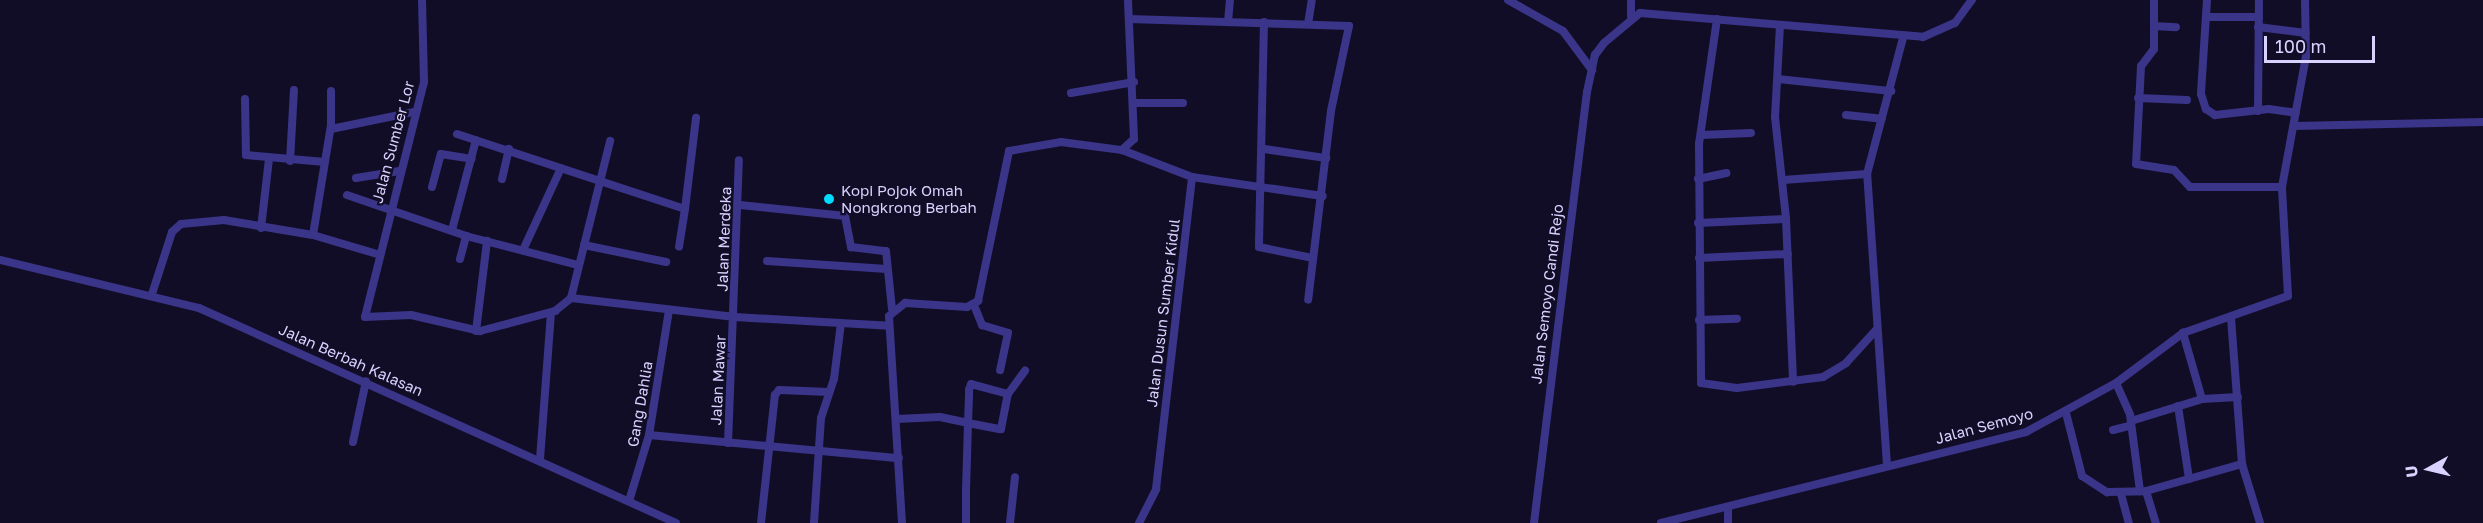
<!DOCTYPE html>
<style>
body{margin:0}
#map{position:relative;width:2483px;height:523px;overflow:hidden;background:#120d26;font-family:"Golos Text",sans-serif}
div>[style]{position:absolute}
.minor>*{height:8px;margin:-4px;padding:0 4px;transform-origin:4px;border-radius:4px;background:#3a3589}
.dots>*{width:16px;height:16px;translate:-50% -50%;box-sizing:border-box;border:3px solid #120d26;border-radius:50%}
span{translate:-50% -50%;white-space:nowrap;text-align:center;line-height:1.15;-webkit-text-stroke:4.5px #120d26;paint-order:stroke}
.street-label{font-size:15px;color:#d9d2ff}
.poi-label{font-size:15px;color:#d9d2ff}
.left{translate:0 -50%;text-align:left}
.north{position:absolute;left:2399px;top:439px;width:60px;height:60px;-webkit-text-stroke:4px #120d26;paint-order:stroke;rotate:262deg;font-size:16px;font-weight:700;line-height:24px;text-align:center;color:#d9d2ff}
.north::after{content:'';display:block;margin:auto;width:21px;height:27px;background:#d9d2ff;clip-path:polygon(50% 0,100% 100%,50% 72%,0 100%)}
.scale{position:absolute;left:2264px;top:36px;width:111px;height:27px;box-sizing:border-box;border:3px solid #d9d2ff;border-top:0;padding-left:8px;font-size:18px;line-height:21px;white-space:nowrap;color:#d9d2ff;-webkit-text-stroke:4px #120d26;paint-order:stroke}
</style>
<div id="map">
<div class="minor">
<i style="left:422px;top:0;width:82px;rotate:88.6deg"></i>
<i style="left:424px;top:82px;width:242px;rotate:104.1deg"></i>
<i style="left:365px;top:317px;width:46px;rotate:-2.5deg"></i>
<i style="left:411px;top:315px;width:71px;rotate:13.1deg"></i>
<i style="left:480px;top:331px;width:78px;rotate:-14.9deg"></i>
<i style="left:555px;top:311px;width:21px;rotate:-39deg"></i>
<i style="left:571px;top:298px;width:162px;rotate:-76deg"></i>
<i style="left:1508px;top:0;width:63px;rotate:29.4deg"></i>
<i style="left:1563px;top:31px;width:49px;rotate:53.4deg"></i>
<i style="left:1631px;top:0;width:16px;rotate:90deg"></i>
<i style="left:2154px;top:0;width:49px;rotate:90deg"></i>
<i style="left:2154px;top:49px;width:21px;rotate:127deg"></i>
<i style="left:2141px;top:66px;width:98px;rotate:92.9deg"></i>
<i style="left:2136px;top:164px;width:38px;rotate:9deg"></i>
<i style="left:2174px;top:170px;width:23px;rotate:47deg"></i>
<i style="left:2190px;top:187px;width:92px"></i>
<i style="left:2207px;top:0;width:94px;rotate:93.7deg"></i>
<i style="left:2201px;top:94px;width:16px;rotate:72deg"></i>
<i style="left:2206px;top:109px;width:11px;rotate:34deg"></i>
<i style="left:2215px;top:115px;width:54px;rotate:-6.3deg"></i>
<i style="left:2269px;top:109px;width:27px;rotate:8deg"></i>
<i style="left:2207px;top:17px;width:52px"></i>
<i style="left:1129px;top:19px;width:220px;rotate:1.8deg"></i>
<i style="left:1349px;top:26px;width:87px;rotate:102deg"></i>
<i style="left:1331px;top:111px;width:190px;rotate:96.9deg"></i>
<i style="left:1717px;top:19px;width:126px;rotate:98.2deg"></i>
<i style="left:1699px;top:144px;width:239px;rotate:89.5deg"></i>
<i style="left:1701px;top:383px;width:36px;rotate:8deg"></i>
<i style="left:1737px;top:388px;width:87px;rotate:-7.3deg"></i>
<i style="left:1823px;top:377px;width:27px;rotate:-31deg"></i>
<i style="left:1846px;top:363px;width:45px;rotate:-47.7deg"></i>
<i style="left:1228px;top:22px;width:22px;rotate:-85deg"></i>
<i style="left:1264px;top:22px;width:225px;rotate:91.3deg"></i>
<i style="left:1259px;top:247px;width:54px;rotate:11.7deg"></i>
<i style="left:1308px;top:24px;width:24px;rotate:-81deg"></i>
<i style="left:1780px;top:25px;width:92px;rotate:93.1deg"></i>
<i style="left:1775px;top:117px;width:103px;rotate:83.8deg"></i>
<i style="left:1786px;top:219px;width:163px;rotate:87.5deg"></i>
<i style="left:2154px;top:26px;width:22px;rotate:3deg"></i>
<i style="left:2258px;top:27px;width:48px;rotate:7.1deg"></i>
<i style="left:1778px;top:79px;width:114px;rotate:6.1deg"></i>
<i style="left:1071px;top:93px;width:64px;rotate:-9.9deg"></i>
<i style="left:2138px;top:98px;width:49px;rotate:2.3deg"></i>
<i style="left:245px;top:99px;width:56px;rotate:89deg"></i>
<i style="left:246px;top:155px;width:79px;rotate:5.1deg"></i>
<i style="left:1135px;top:103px;width:48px"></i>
<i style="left:2258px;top:111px;width:111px;rotate:-89.5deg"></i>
<i style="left:1846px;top:115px;width:36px;rotate:6deg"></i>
<i style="left:2294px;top:126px;width:189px;rotate:-1.2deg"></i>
<i style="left:331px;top:129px;width:85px;rotate:-11.6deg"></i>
<i style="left:457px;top:134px;width:240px;rotate:18.2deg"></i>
<i style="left:685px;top:209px;width:38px;rotate:99deg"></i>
<i style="left:1701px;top:135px;width:50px;rotate:-2.3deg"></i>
<i style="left:1264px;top:149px;width:63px;rotate:8.3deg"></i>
<i style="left:1122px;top:150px;width:75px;rotate:21.1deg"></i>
<i style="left:1192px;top:177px;width:132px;rotate:8.3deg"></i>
<i style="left:290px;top:161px;width:71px;rotate:-86.8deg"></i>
<i style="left:356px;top:178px;width:44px;rotate:-9.2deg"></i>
<i style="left:502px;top:179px;width:31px;rotate:-77deg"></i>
<i style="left:1698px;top:179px;width:29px;rotate:-12deg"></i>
<i style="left:1783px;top:180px;width:84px;rotate:-4.1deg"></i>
<i style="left:432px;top:187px;width:34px;rotate:-75deg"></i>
<i style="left:441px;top:154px;width:31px;rotate:9deg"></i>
<i style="left:347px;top:195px;width:126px;rotate:19deg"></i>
<i style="left:466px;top:236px;width:116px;rotate:14.5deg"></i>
<i style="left:740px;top:205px;width:106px;rotate:6deg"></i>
<i style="left:845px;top:216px;width:32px;rotate:79deg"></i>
<i style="left:851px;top:247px;width:35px;rotate:7deg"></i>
<i style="left:886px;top:251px;width:58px;rotate:84.1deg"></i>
<i style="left:685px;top:209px;width:92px;rotate:-83.1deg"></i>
<i style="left:1698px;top:223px;width:88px;rotate:-2.6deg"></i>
<i style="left:261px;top:228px;width:69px;rotate:-83.4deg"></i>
<i style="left:452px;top:230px;width:93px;rotate:-75.1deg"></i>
<i style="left:313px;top:235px;width:111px;rotate:-80.7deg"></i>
<i style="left:331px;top:125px;width:34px;rotate:-90deg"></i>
<i style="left:584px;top:245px;width:84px;rotate:11.7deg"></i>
<i style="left:523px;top:250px;width:90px;rotate:-65.1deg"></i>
<i style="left:1699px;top:258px;width:89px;rotate:-2.6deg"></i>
<i style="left:460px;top:259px;width:24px;rotate:-75deg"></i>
<i style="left:0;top:260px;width:205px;rotate:13.6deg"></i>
<i style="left:199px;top:308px;width:523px;rotate:24.26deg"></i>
<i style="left:767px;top:261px;width:120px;rotate:3.8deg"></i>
<i style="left:152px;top:294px;width:65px;rotate:-72.1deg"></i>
<i style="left:172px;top:232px;width:12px;rotate:-42deg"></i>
<i style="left:181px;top:224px;width:43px;rotate:-5.3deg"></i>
<i style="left:224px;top:220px;width:90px;rotate:9.6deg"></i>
<i style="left:313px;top:235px;width:67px;rotate:16.5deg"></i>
<i style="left:571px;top:298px;width:165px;rotate:6.6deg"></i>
<i style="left:735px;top:317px;width:154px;rotate:3.3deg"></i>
<i style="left:974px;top:305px;width:22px;rotate:68deg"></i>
<i style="left:982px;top:325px;width:27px;rotate:17deg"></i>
<i style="left:1008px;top:333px;width:38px;rotate:102deg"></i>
<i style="left:1699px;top:320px;width:38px;rotate:-2deg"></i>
<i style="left:476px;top:331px;width:91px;rotate:-83deg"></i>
<i style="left:2116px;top:383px;width:35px;rotate:66deg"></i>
<i style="left:2130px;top:415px;width:77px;rotate:82.5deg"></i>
<i style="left:1008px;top:394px;width:29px;rotate:-54deg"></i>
<i style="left:2202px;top:399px;width:36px;rotate:-3deg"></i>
<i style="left:2178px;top:406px;width:74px;rotate:81.4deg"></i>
<i style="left:2066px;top:413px;width:65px;rotate:75.7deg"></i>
<i style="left:2082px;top:476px;width:30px;rotate:33deg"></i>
<i style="left:2107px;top:492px;width:39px;rotate:-1deg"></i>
<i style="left:2146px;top:491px;width:100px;rotate:-15.7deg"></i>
<i style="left:2242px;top:464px;width:145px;rotate:-94.3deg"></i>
<i style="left:896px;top:419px;width:44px;rotate:-2.6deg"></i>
<i style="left:940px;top:417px;width:29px;rotate:12deg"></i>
<i style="left:968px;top:423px;width:33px;rotate:11deg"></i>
<i style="left:1000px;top:429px;width:1px"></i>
<i style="left:1001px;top:429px;width:36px;rotate:-79deg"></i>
<i style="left:1008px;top:394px;width:38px;rotate:-165deg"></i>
<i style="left:971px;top:384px;width:6px;rotate:108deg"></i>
<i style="left:969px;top:390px;width:5px;rotate:90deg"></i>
<i style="left:969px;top:395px;width:28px;rotate:92deg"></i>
<i style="left:968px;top:423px;width:69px;rotate:91.7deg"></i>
<i style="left:966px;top:492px;width:31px;rotate:90deg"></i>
<i style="left:2131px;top:421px;width:74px;rotate:-17.2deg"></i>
<i style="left:2202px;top:399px;width:69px;rotate:-106.1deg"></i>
<i style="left:2113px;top:430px;width:16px;rotate:-14deg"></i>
<i style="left:649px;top:435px;width:251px;rotate:5.3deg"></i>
<i style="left:353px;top:442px;width:62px;rotate:-78deg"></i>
<i style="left:728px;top:443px;width:283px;rotate:-87.8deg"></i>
<i style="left:540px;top:459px;width:145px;rotate:-85.7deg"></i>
<i style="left:2242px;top:464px;width:62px;rotate:73deg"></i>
<i style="left:1887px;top:465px;width:292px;rotate:-93.9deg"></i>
<i style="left:1867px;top:174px;width:141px;rotate:-75.2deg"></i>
<i style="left:2146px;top:491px;width:34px;rotate:73deg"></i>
<i style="left:2121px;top:494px;width:30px;rotate:75deg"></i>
<i style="left:629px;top:501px;width:69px;rotate:-73.1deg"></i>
<i style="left:649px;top:435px;width:127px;rotate:-80.9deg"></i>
<i style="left:761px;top:523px;width:129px;rotate:-83.8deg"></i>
<i style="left:775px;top:395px;width:6px;rotate:-51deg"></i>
<i style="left:779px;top:390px;width:50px;rotate:2.3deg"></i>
<i style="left:814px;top:523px;width:105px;rotate:-86.2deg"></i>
<i style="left:821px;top:418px;width:41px;rotate:-71.6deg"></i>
<i style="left:834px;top:379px;width:56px;rotate:-82.9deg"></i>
<i style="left:902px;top:523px;width:207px;rotate:-93.6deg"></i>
<i style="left:889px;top:316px;width:21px;rotate:-39deg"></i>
<i style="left:905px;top:303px;width:62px;rotate:3.7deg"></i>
<i style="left:967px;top:307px;width:13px;rotate:-29deg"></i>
<i style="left:978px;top:301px;width:153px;rotate:-78.3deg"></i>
<i style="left:1009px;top:151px;width:53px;rotate:-9.8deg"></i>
<i style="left:1061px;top:142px;width:62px;rotate:7.5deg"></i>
<i style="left:1122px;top:150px;width:16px;rotate:-43deg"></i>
<i style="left:1134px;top:139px;width:139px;rotate:-92.5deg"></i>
<i style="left:1010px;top:523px;width:46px;rotate:-83.8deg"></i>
<i style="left:1139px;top:523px;width:38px;rotate:-63deg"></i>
<i style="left:1156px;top:489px;width:314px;rotate:-83.4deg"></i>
<i style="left:1534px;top:523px;width:434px;rotate:-83deg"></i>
<i style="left:1587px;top:92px;width:38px;rotate:-78deg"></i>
<i style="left:1595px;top:55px;width:15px;rotate:-53deg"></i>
<i style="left:1604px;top:43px;width:47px;rotate:-39.8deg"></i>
<i style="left:1640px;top:13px;width:284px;rotate:4.8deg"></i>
<i style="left:1923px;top:37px;width:35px;rotate:-24deg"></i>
<i style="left:1955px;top:23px;width:29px;rotate:-54deg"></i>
<i style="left:1661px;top:523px;width:376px;rotate:-14deg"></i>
<i style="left:2026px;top:432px;width:102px;rotate:-28.6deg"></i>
<i style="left:2116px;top:383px;width:84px;rotate:-36.7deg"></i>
<i style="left:2183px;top:333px;width:111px;rotate:-19.4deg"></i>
<i style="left:2288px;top:296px;width:109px;rotate:-93.2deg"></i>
<i style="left:2282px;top:187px;width:133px;rotate:-79.6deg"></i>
<i style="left:2306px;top:56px;width:56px;rotate:-91deg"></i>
<i style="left:1728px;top:523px;width:16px;rotate:-90deg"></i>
</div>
<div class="dots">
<i style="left:829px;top:199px;background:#00dcfd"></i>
</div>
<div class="street-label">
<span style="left:393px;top:142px;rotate:-75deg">Jalan Sumber Lor</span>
<span style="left:724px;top:239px;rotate:-88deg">Jalan Merdeka</span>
<span style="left:1547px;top:294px;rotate:-83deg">Jalan Semoyo Candi Rejo</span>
<span style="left:1163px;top:313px;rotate:-83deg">Jalan Dusun Sumber Kidul</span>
<span style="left:351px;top:360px;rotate:24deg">Jalan Berbah Kalasan</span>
<span style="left:718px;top:380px;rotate:-87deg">Jalan Mawar</span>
<span style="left:640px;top:404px;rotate:-80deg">Gang Dahlia</span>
<span style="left:1984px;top:426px;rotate:-15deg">Jalan Semoyo</span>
</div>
<div class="poi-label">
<span class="left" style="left:841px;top:199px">Kopi Pojok Omah<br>Nongkrong Berbah</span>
</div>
<div class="north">U</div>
<div class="scale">100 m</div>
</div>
